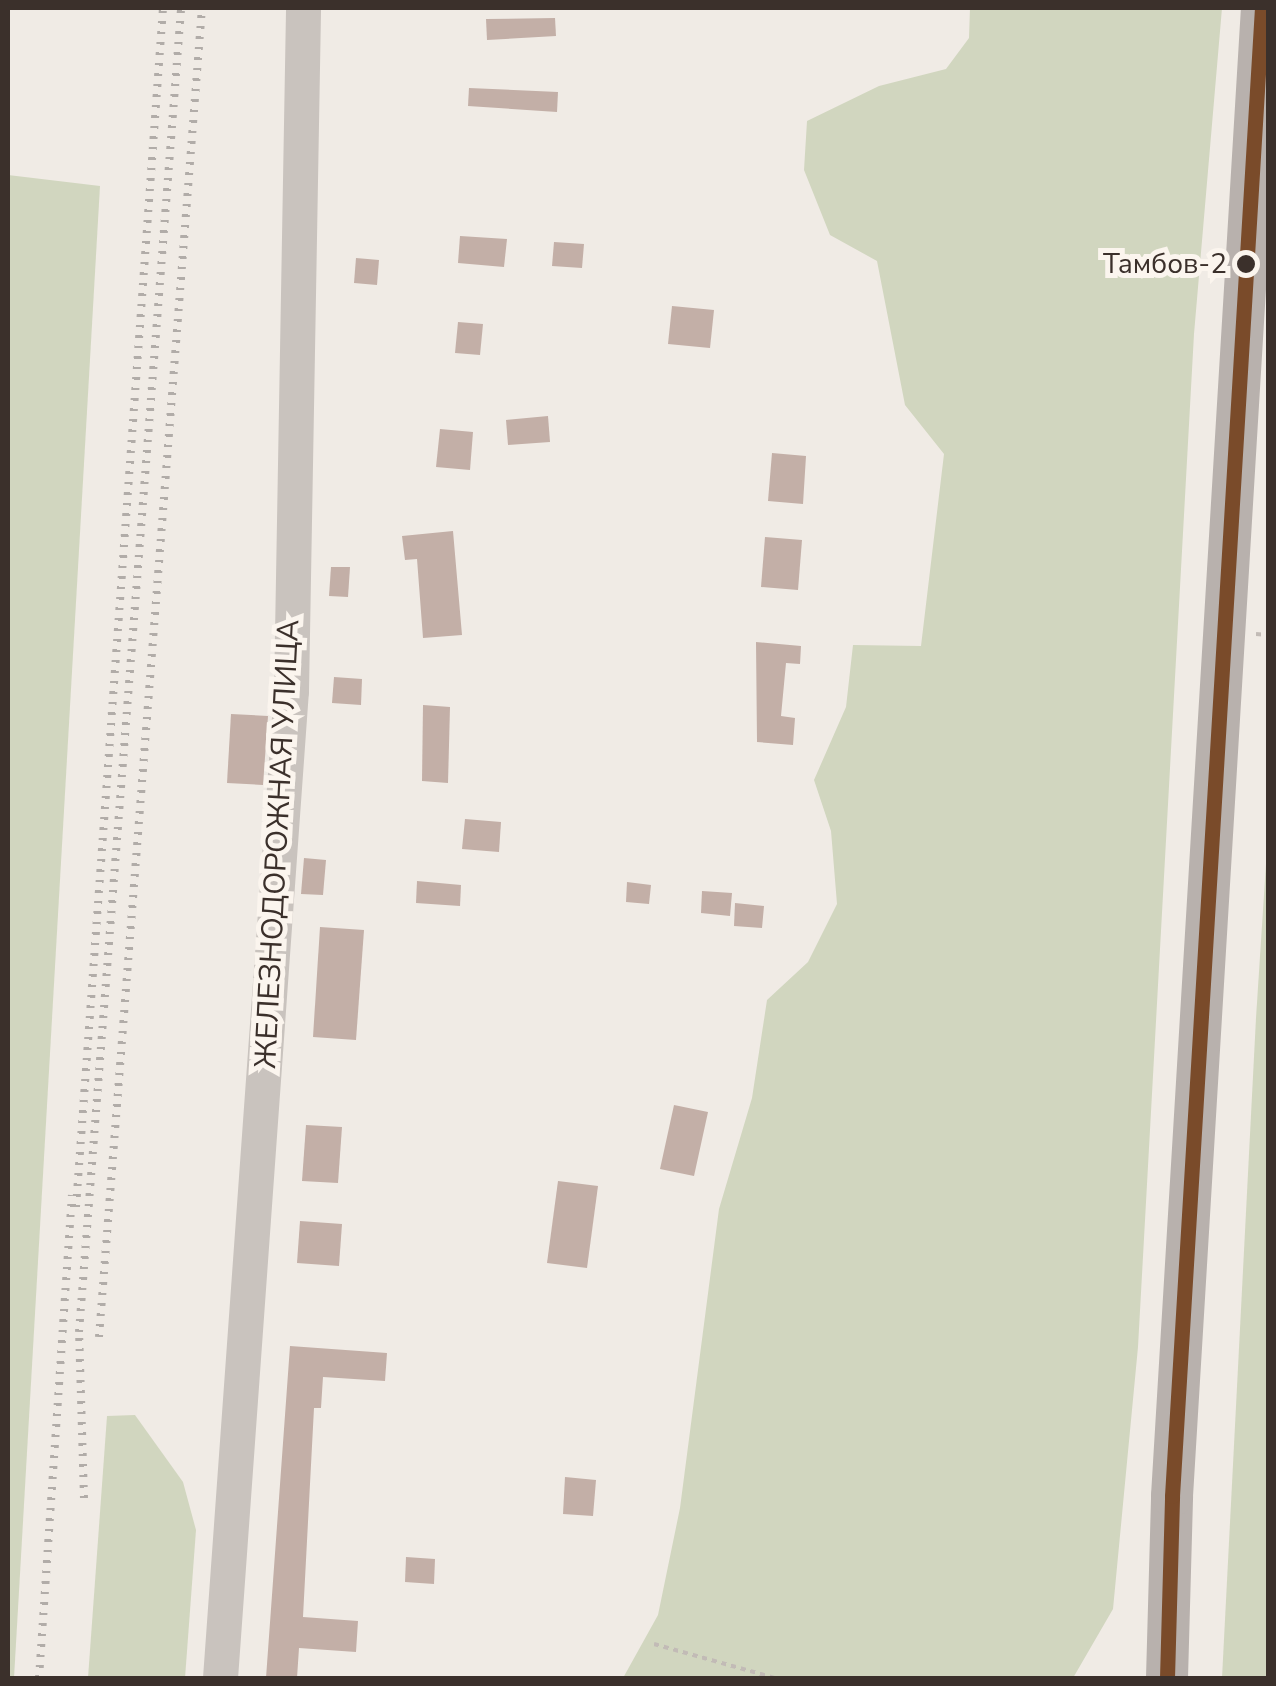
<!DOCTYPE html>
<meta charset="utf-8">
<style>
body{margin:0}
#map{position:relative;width:1276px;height:1686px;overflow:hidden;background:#f0ebe5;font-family:"Nunito Sans",sans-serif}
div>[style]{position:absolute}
.green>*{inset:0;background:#d1d6bf}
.building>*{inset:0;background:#c3afa7}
.path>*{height:4px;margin-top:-2px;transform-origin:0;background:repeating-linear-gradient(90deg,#c2bbb6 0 5px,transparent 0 10px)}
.minor>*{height:35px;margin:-17.5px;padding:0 17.5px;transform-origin:17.5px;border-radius:17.5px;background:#c9c3be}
.major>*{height:42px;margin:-21px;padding:0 21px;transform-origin:21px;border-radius:21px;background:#b8b1ad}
.rail>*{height:8px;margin-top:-4px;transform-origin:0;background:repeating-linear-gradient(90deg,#b1aca8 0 2.5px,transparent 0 10.5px)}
.bus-1>*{height:15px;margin:-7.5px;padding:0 7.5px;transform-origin:7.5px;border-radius:7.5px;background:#7a4b2a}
.dots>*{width:28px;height:28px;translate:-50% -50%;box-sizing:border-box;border:5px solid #fbf5ee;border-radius:50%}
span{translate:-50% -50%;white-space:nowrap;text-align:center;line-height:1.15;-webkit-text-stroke:10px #fbf5ee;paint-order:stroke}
.bus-label{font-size:28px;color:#3b302b}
.right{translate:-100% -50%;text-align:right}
.street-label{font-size:30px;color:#3b302b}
.frame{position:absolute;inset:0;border:10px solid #3b302b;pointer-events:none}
</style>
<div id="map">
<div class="green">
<i style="clip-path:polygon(970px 8px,1222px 8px,1194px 334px,1138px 1347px,1113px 1609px,1073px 1678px,623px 1678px,658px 1615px,680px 1508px,719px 1209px,752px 1098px,767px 1000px,808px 962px,837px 904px,831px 831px,814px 780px,846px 707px,853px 645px,921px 646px,944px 454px,905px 405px,877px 261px,830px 235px,804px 170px,807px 121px,879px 86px,946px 69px,969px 38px)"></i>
<i style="clip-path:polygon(8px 175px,100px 186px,14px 1678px,8px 1678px)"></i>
<i style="clip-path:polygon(1268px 833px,1268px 1678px,1222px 1678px,1256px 1018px)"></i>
<i style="clip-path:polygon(135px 1415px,183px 1482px,196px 1530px,185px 1678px,88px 1678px,107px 1416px)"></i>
</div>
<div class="building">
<i style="clip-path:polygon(555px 18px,556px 36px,487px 40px,486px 19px)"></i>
<i style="clip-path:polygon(469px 88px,558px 92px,557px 112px,468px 106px)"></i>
<i style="clip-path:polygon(460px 236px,507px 239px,504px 267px,458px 263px)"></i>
<i style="clip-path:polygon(554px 242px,584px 244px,582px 268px,552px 266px)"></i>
<i style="clip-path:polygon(356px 258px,379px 260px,377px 285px,354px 283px)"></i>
<i style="clip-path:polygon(672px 306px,714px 310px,710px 348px,668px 344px)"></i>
<i style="clip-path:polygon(458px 322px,483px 324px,480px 355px,455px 353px)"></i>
<i style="clip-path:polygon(548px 416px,550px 442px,508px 445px,506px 420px)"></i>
<i style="clip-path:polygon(440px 429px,473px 432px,470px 470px,436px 467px)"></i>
<i style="clip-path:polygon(772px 453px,806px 456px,803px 504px,768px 501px)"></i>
<i style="clip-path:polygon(453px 531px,462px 635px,423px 638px,417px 559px,405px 560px,402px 536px)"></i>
<i style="clip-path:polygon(765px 537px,802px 540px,798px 590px,761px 587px)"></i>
<i style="clip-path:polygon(331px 567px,350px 567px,348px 597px,329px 596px)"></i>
<i style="clip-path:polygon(756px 642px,801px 646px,800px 664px,786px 663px,781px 716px,795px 718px,793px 745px,757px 742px)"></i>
<i style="clip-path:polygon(334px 677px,362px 679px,361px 705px,332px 703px)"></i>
<i style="clip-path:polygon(423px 705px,450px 707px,448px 783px,422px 781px)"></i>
<i style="clip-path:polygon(231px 714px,268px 716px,263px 785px,227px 783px)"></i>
<i style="clip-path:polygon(465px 819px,501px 822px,499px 852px,462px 849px)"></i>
<i style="clip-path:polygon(304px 858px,326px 860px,323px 895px,301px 894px)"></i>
<i style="clip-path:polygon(417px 881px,461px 885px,460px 906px,416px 903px)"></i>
<i style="clip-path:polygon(627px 882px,651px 885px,649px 904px,626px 902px)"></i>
<i style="clip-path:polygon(702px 891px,732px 893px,730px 916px,701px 913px)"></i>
<i style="clip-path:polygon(735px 903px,764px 906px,762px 928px,734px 926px)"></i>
<i style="clip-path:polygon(320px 927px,364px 930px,356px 1040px,313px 1037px)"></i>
<i style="clip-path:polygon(674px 1105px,708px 1112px,694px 1176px,660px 1169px)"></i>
<i style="clip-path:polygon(306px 1125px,342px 1127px,338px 1183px,302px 1181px)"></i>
<i style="clip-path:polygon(558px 1181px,598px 1186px,587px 1268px,547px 1263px)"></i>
<i style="clip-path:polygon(300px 1221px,342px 1224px,339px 1266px,297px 1263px)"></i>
<i style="clip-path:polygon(290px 1346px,387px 1353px,385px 1381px,323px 1377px,321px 1408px,314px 1408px,303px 1617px,358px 1621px,356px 1652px,299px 1648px,297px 1678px,266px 1678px)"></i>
<i style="clip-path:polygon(565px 1477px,596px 1480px,593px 1516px,563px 1514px)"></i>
<i style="clip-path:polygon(406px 1557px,435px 1559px,434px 1584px,405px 1582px)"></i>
</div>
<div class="path">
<i style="left:1256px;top:634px;width:12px;rotate:5deg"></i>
<i style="left:654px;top:1644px;width:126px;rotate:15.7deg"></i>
</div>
<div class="minor">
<i style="left:220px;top:1678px;width:990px;rotate:-85.89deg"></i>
<i style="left:291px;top:691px;width:683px;rotate:-88.99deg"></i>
</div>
<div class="major">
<i style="left:1167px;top:1678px;width:182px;rotate:-88.4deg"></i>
<i style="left:1172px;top:1496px;width:1491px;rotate:-86.54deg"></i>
</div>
<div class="rail">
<i style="left:76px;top:1207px;width:1202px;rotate:-85.85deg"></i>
<i style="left:99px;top:1337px;width:1333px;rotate:-85.57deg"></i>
<i style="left:84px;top:1498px;width:166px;rotate:-91.7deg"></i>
<i style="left:79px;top:1332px;width:1328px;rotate:-85.59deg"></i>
<i style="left:39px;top:1678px;width:484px;rotate:-86.1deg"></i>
</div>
<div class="bus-1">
<i style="left:1167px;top:1678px;width:182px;rotate:-88.4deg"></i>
<i style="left:1172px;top:1496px;width:1491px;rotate:-86.54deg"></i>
</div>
<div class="dots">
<i style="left:1246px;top:264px;background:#3b302b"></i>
</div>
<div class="bus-label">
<span class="right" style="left:1227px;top:264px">Тамбов-2</span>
</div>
<div class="street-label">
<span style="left:278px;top:844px;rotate:-87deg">ЖЕЛЕЗНОДОРОЖНАЯ УЛИЦА</span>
</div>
<div class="frame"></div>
</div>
